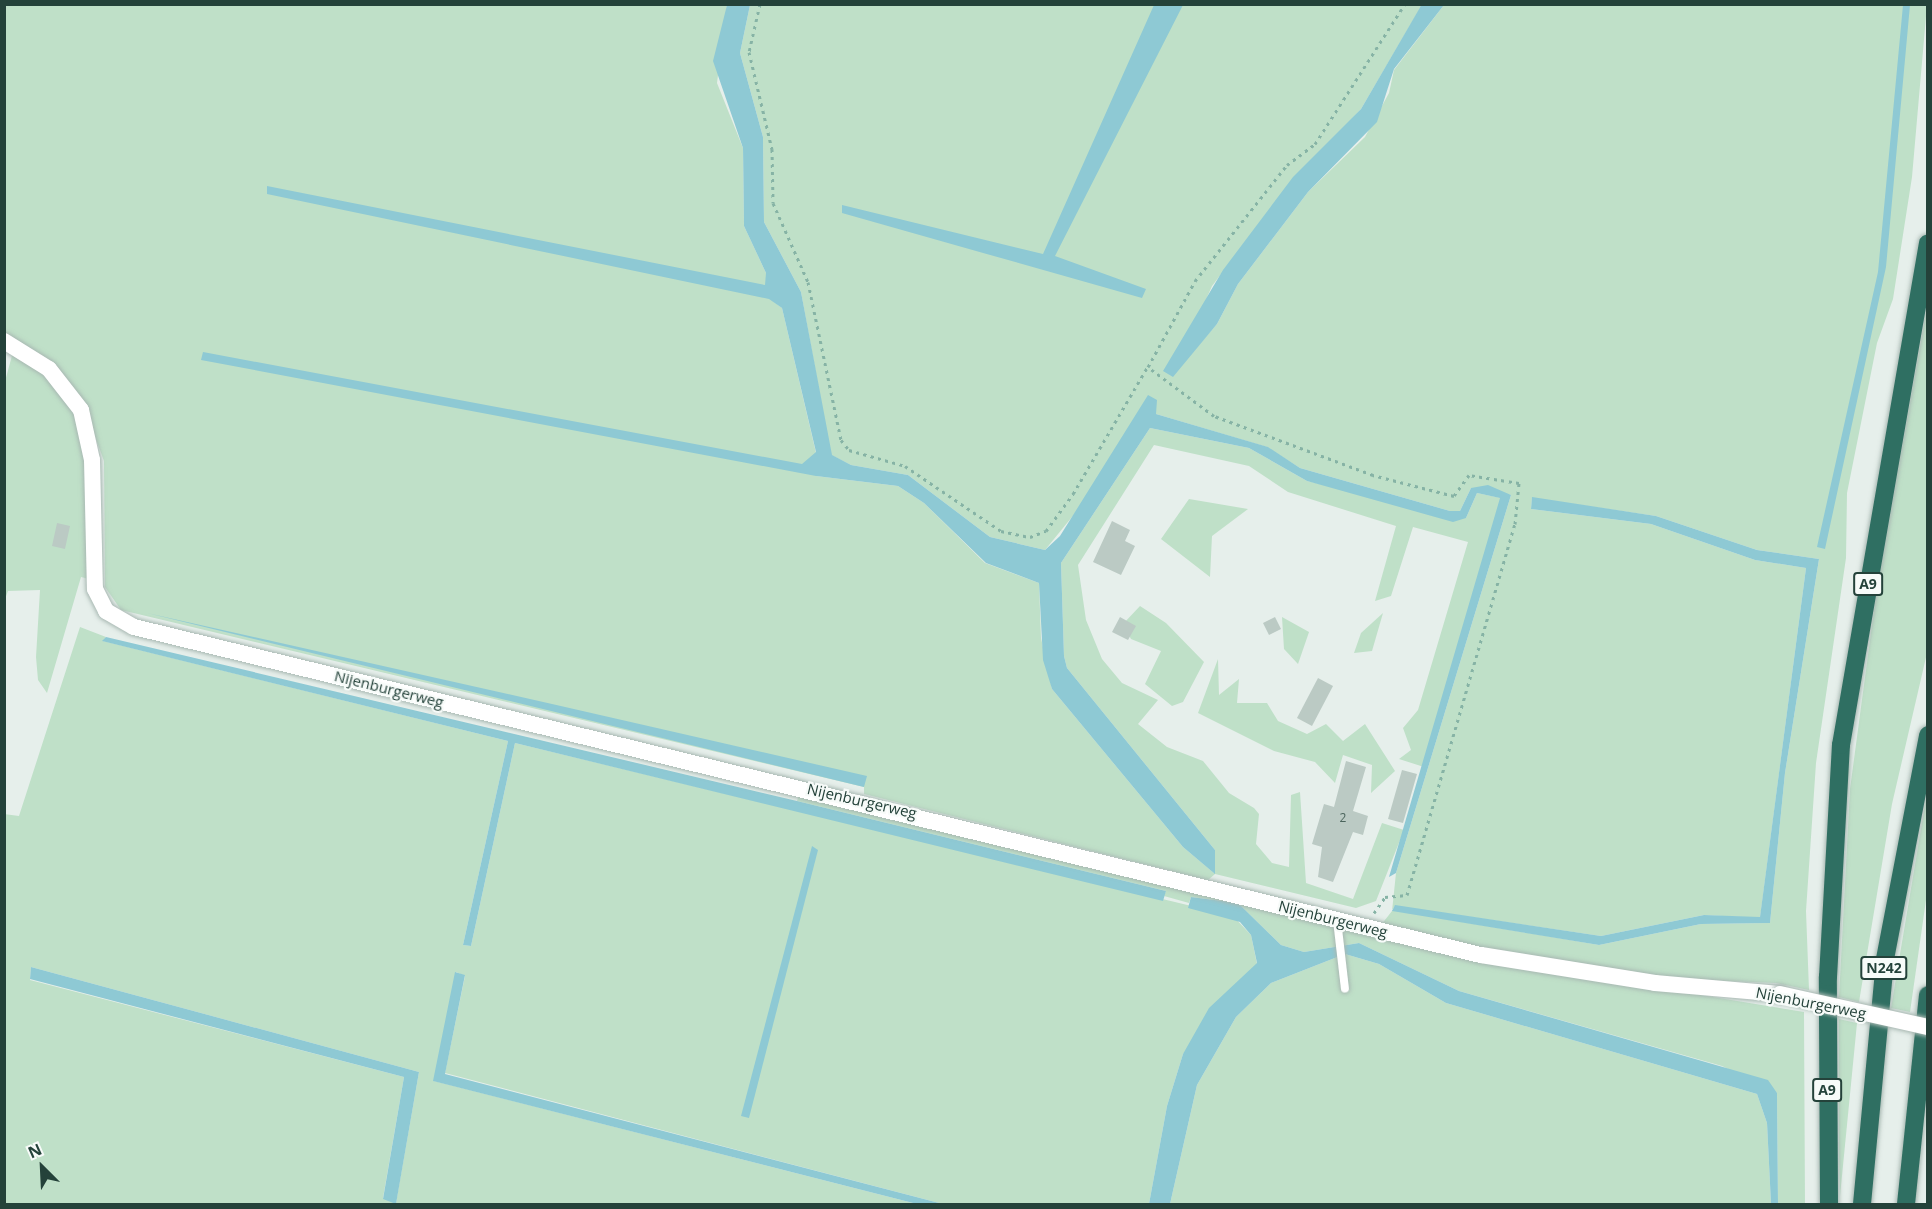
<!DOCTYPE html>
<style>
body{margin:0}
#map{position:relative;width:1932px;height:1209px;overflow:hidden;background:#e6efeb;font-family:"Open Sans",sans-serif}
div>[style]{position:absolute}
.green>*{inset:0;background:#bfe0c8}
.water>*{inset:0;background:#8ec9d4}
.building>*{inset:0;background:#bbcac4}
.path>*{height:3px;margin-top:-1.5px;transform-origin:0;background:repeating-linear-gradient(90deg,#86b3a5 0 3px,transparent 0 7.5px)}
.roads{filter:drop-shadow(0 0 2px #a8b8b2) drop-shadow(0 0 2px #a8b8b2)}
.service>*{height:8px;margin:-4px;padding:0 4px;transform-origin:4px;border-radius:4px;background:#fff}
.minor>*{height:16px;margin:-8px;padding:0 8px;transform-origin:8px;border-radius:8px;background:#fff}
.motorway>*{height:18px;margin:-9px;padding:0 9px;transform-origin:9px;border-radius:9px;background:#2f6f62}
.bridges{filter:drop-shadow(0 0 2px #a8b8b2) drop-shadow(0 0 2px #a8b8b2)}
.minor-bridge>*{height:16px;margin:-8px;padding:0 8px;transform-origin:8px;border-radius:8px;background:#fff}
span{translate:-50% -50%;white-space:nowrap;text-align:center;line-height:1.15;-webkit-text-stroke:4.5px #f7fbf9;paint-order:stroke}
.number-label{font-size:12px;color:#4a645c}
.number-label span{-webkit-text-stroke-width:0}
.shield-label span{padding:2px 4px;background:#f7fbf9;border:2px solid;border-radius:4px;-webkit-text-stroke-width:0}
.shield-label{font-size:14px;color:#24423a;font-weight:700}
.street-label{font-size:15px;color:#24423a}
.frame{position:absolute;inset:0;border:6px solid #24423a;pointer-events:none}
.north{position:absolute;left:12px;top:1137px;width:60px;height:60px;-webkit-text-stroke:4px #f7fbf9;paint-order:stroke;rotate:336deg;font-size:16px;font-weight:700;line-height:24px;text-align:center;color:#24423a}
.north::after{content:'';display:block;margin:auto;width:21px;height:27px;background:#24423a;clip-path:polygon(50% 0,100% 100%,50% 72%,0 100%)}
</style>
<div id="map">
<div class="green">
<i style="clip-path:polygon(4px 5px,727px 5px,717px 83px,743px 148px,744px 226px,766px 273px,769px 298px,782px 308px,816px 453px,816px 476px,898px 486px,924px 503px,985px 563px,1039px 583px,1041px 638px,1052px 689px,1183px 847px,1214px 873px,1215px 850px,1067px 668px,1064px 656px,1061px 563px,1150px 428px,1249px 448px,1307px 481px,1466px 518px,1477px 493px,1501px 498px,1424px 767px,1399px 759px,1411px 750px,1403px 728px,1418px 710px,1468px 542px,1413px 527px,1391px 596px,1375px 601px,1396px 526px,1288px 492px,1249px 466px,1154px 445px,1078px 565px,1086px 620px,1102px 659px,1122px 683px,1158px 700px,1138px 724px,1167px 747px,1203px 761px,1229px 793px,1254px 808px,1259px 814px,1256px 844px,1272px 863px,1289px 867px,1291px 795px,1300px 792px,1306px 883px,1353px 899px,1382px 823px,1404px 830px,1376px 901px,1356px 908px,1215px 874px,1208px 880px,864px 794px,864px 787px,121px 610px,105px 587px,104px 461px,85px 409px,5px 335px)"></i>
<i style="clip-path:polygon(evenodd,750px 5px,1422px 5px,1361px 109px,1276px 201px,1212px 286px,1172px 376px,1217px 324px,1238px 284px,1308px 192px,1365px 137px,1389px 93px,1394px 70px,1444px 5px,1927px 5px,1912px 177px,1893px 299px,1877px 343px,1847px 493px,1846px 558px,1816px 763px,1806px 911px,1809px 990px,1776px 983px,1680px 979px,1459px 944px,1381px 925px,1392px 911px,1396px 873px,1511px 495px,1471px 488px,1460px 511px,1450px 511px,1300px 468px,1267px 447px,1156px 414px,1045px 550px,990px 537px,908px 475px,851px 465px,831px 455px,801px 292px,764px 222px,763px 137px,740px 53px,750px 5px,1532px 498px,1656px 516px,1757px 550px,1819px 559px,1785px 773px,1770px 923px,1701px 924px,1599px 945px,1392px 910px,1395px 906px,1601px 936px,1704px 915px,1760px 918px,1806px 568px,1755px 560px,1651px 524px,1531px 509px,1532px 498px)"></i>
<i style="clip-path:polygon(1927px 307px,1927px 653px,1892px 804px,1859px 1002px,1839px 997px,1850px 789px,1877px 588px)"></i>
<i style="clip-path:polygon(13px 352px,39px 369px,78px 418px,86px 449px,89px 579px,81px 577px,47px 693px,38px 680px,36px 657px,40px 590px,8px 591px,5px 599px,4px 385px)"></i>
<i style="clip-path:polygon(1189px 499px,1248px 509px,1212px 536px,1210px 577px,1161px 539px)"></i>
<i style="clip-path:polygon(1140px 606px,1166px 623px,1204px 662px,1183px 702px,1172px 706px,1145px 684px,1161px 651px,1131px 639px,1123px 624px)"></i>
<i style="clip-path:polygon(1383px 613px,1372px 651px,1354px 653px,1361px 633px)"></i>
<i style="clip-path:polygon(1282px 617px,1309px 632px,1298px 664px,1284px 649px)"></i>
<i style="clip-path:polygon(evenodd,80px 627px,106px 637px,103px 641px,508px 741px,463px 945px,471px 946px,515px 743px,1233px 916px,1251px 935px,1257px 964px,1183px 1054px,1167px 1106px,1149px 1204px,943px 1204px,445px 1073px,465px 976px,456px 972px,434px 1081px,917px 1204px,5px 1204px,4px 814px,19px 816px,80px 627px,31px 967px,419px 1072px,396px 1203px,383px 1198px,404px 1077px,30px 980px,31px 967px)"></i>
<i style="clip-path:polygon(1218px 659px,1219px 695px,1239px 679px,1237px 703px,1267px 703px,1278px 721px,1307px 734px,1326px 724px,1343px 741px,1365px 724px,1395px 771px,1371px 793px,1372px 765px,1343px 755px,1335px 783px,1315px 762px,1274px 751px,1198px 713px)"></i>
<i style="clip-path:polygon(801px 788px,1426px 950px,1804px 1012px,1805px 1204px,1778px 1204px,1777px 1093px,1722px 1066px,1459px 991px,1359px 943px,1304px 952px,1281px 945px,1238px 903px,1191px 897px,1189px 903px,1164px 896px,1166px 891px,797px 801px)"></i>
<i style="clip-path:polygon(1927px 793px,1927px 893px,1910px 1012px,1891px 1008px)"></i>
<i style="clip-path:polygon(1345px 954px,1379px 964px,1446px 1003px,1757px 1094px,1767px 1123px,1771px 1204px,1170px 1204px,1197px 1085px,1236px 1017px,1271px 983px)"></i>
<i style="clip-path:polygon(1839px 1019px,1857px 1023px,1840px 1196px,1839px 1153px)"></i>
</div>
<div class="water">
<i style="clip-path:polygon(1422px 4px,1444px 5px,1394px 69px,1377px 122px,1308px 192px,1238px 284px,1217px 324px,1173px 377px,1163px 371px,1223px 270px,1293px 177px,1361px 109px)"></i>
<i style="clip-path:polygon(727px 5px,750px 5px,740px 53px,763px 137px,764px 222px,801px 292px,832px 455px,851px 465px,908px 475px,990px 537px,1045px 550px,1060px 536px,1148px 395px,1157px 400px,1156px 414px,1268px 447px,1300px 468px,1450px 511px,1460px 511px,1471px 488px,1488px 485px,1511px 495px,1396px 873px,1389px 877px,1500px 498px,1477px 493px,1466px 518px,1453px 522px,1307px 481px,1249px 448px,1150px 428px,1061px 563px,1064px 656px,1067px 668px,1215px 850px,1215px 874px,1183px 847px,1052px 689px,1043px 660px,1039px 583px,986px 563px,924px 503px,898px 486px,816px 476px,201px 360px,203px 352px,802px 464px,816px 452px,782px 308px,769px 299px,267px 194px,267px 186px,765px 285px,766px 273px,744px 226px,743px 148px,713px 61px)"></i>
<i style="clip-path:polygon(1154px 5px,1183px 5px,1055px 256px,1146px 289px,1142px 298px,842px 213px,842px 205px,1043px 254px)"></i>
<i style="clip-path:polygon(1903px 5px,1910px 5px,1886px 267px,1825px 549px,1817px 547px,1878px 272px)"></i>
<i style="clip-path:polygon(1532px 497px,1656px 516px,1757px 550px,1819px 559px,1785px 773px,1770px 923px,1701px 924px,1599px 945px,1392px 911px,1395px 905px,1601px 936px,1704px 915px,1760px 917px,1806px 568px,1755px 560px,1651px 524px,1531px 509px)"></i>
<i style="clip-path:polygon(147px 613px,552px 704px,867px 776px,864px 787px)"></i>
<i style="clip-path:polygon(106px 637px,797px 801px,1166px 891px,1163px 901px,515px 743px,471px 946px,463px 945px,508px 741px,102px 641px)"></i>
<i style="clip-path:polygon(812px 846px,818px 850px,749px 1118px,741px 1116px)"></i>
<i style="clip-path:polygon(1191px 897px,1238px 903px,1281px 945px,1304px 952px,1359px 943px,1459px 991px,1768px 1080px,1777px 1093px,1778px 1204px,1771px 1204px,1767px 1123px,1757px 1094px,1446px 1003px,1379px 964px,1345px 954px,1271px 983px,1236px 1017px,1197px 1085px,1170px 1204px,1149px 1204px,1167px 1106px,1183px 1054px,1209px 1008px,1257px 963px,1251px 935px,1240px 922px,1188px 908px)"></i>
<i style="clip-path:polygon(31px 967px,419px 1072px,396px 1204px,383px 1199px,404px 1077px,30px 979px)"></i>
<i style="clip-path:polygon(455px 972px,465px 975px,445px 1074px,943px 1204px,917px 1204px,433px 1081px)"></i>
</div>
<div class="building">
<i style="clip-path:polygon(1112px 521px,1130px 530px,1125px 541px,1135px 546px,1121px 575px,1093px 562px)"></i>
<i style="clip-path:polygon(57px 523px,70px 526px,65px 549px,52px 546px)"></i>
<i style="clip-path:polygon(1120px 617px,1136px 626px,1128px 640px,1112px 632px)"></i>
<i style="clip-path:polygon(1275px 617px,1281px 629px,1269px 635px,1263px 623px)"></i>
<i style="clip-path:polygon(1318px 678px,1333px 686px,1312px 726px,1297px 718px)"></i>
<i style="clip-path:polygon(1346px 761px,1366px 767px,1353px 811px,1368px 816px,1363px 835px,1353px 832px,1333px 882px,1318px 877px,1322px 847px,1312px 844px,1324px 804px,1334px 807px)"></i>
<i style="clip-path:polygon(1402px 770px,1417px 774px,1403px 823px,1388px 819px)"></i>
</div>
<div class="path">
<i style="left:760px;top:4px;width:49px;rotate:102.9deg"></i>
<i style="left:749px;top:52px;width:100px;rotate:76.7deg"></i>
<i style="left:772px;top:149px;width:54px;rotate:88.9deg"></i>
<i style="left:773px;top:203px;width:86px;rotate:66.1deg"></i>
<i style="left:808px;top:282px;width:161px;rotate:78.2deg"></i>
<i style="left:841px;top:440px;width:13px;rotate:51deg"></i>
<i style="left:849px;top:450px;width:58px;rotate:15.9deg"></i>
<i style="left:905px;top:466px;width:116px;rotate:34.1deg"></i>
<i style="left:1001px;top:531px;width:30px;rotate:12deg"></i>
<i style="left:1030px;top:537px;width:17px;rotate:-21deg"></i>
<i style="left:1046px;top:531px;width:46px;rotate:-53.9deg"></i>
<i style="left:1073px;top:494px;width:146px;rotate:-59.6deg"></i>
<i style="left:1374px;top:913px;width:19px;rotate:-55deg"></i>
<i style="left:1385px;top:897px;width:22px;rotate:-5deg"></i>
<i style="left:1407px;top:895px;width:386px;rotate:-73.8deg"></i>
<i style="left:1515px;top:524px;width:41px;rotate:-84.4deg"></i>
<i style="left:1519px;top:483px;width:51px;rotate:-170.9deg"></i>
<i style="left:1469px;top:475px;width:26px;rotate:126deg"></i>
<i style="left:1454px;top:496px;width:84px;rotate:-165.5deg"></i>
<i style="left:1373px;top:475px;width:170px;rotate:-159.6deg"></i>
<i style="left:1214px;top:416px;width:82px;rotate:-143.4deg"></i>
<i style="left:1148px;top:367px;width:98px;rotate:-61.3deg"></i>
<i style="left:1195px;top:281px;width:148px;rotate:-51.6deg"></i>
<i style="left:1287px;top:165px;width:35px;rotate:-37deg"></i>
<i style="left:1315px;top:144px;width:166px;rotate:-57.3deg"></i>
</div>
<div class="roads">
<div class="service">
<i style="left:1337px;top:920px;width:69px;rotate:83.4deg"></i>
</div>
<div class="minor">
<i style="left:4px;top:341px;width:53px;rotate:31.9deg"></i>
<i style="left:49px;top:369px;width:52px;rotate:52deg"></i>
<i style="left:81px;top:410px;width:51px;rotate:77.6deg"></i>
<i style="left:92px;top:460px;width:129px;rotate:88.7deg"></i>
<i style="left:95px;top:589px;width:25px;rotate:63deg"></i>
<i style="left:106px;top:611px;width:32px;rotate:30deg"></i>
<i style="left:134px;top:627px;width:1386px;rotate:13.69deg"></i>
<i style="left:1481px;top:955px;width:176px;rotate:9.1deg"></i>
<i style="left:1655px;top:983px;width:125px;rotate:5deg"></i>
</div>
<div class="motorway">
<i style="left:1829px;top:1204px;width:227px;rotate:-90.3deg"></i>
<i style="left:1828px;top:977px;width:232px;rotate:-86.8deg"></i>
<i style="left:1841px;top:745px;width:509px;rotate:-80.17deg"></i>
<i style="left:1862px;top:1204px;width:246px;rotate:-84.6deg"></i>
<i style="left:1885px;top:959px;width:228px;rotate:-79.1deg"></i>
<i style="left:1906px;top:1204px;width:210px;rotate:-84deg"></i>
</div>
</div>
<div class="bridges">
<div class="minor-bridge">
<i style="left:1780px;top:994px;width:152px;rotate:12.6deg"></i>
</div>
</div>
<div class="number-label">
<span style="left:1343px;top:818px">2</span>
</div>
<div class="shield-label">
<span style="left:1868px;top:584px">A9</span>
<span style="left:1884px;top:968px">N242</span>
<span style="left:1827px;top:1090px">A9</span>
</div>
<div class="street-label">
<span style="left:389px;top:689px;rotate:14deg">Nijenburgerweg</span>
<span style="left:862px;top:801px;rotate:13deg">Nijenburgerweg</span>
<span style="left:1333px;top:919px;rotate:14deg">Nijenburgerweg</span>
<span style="left:1811px;top:1003px;rotate:11deg">Nijenburgerweg</span>
</div>
<div class="frame"></div>
<div class="north">N</div>
</div>
